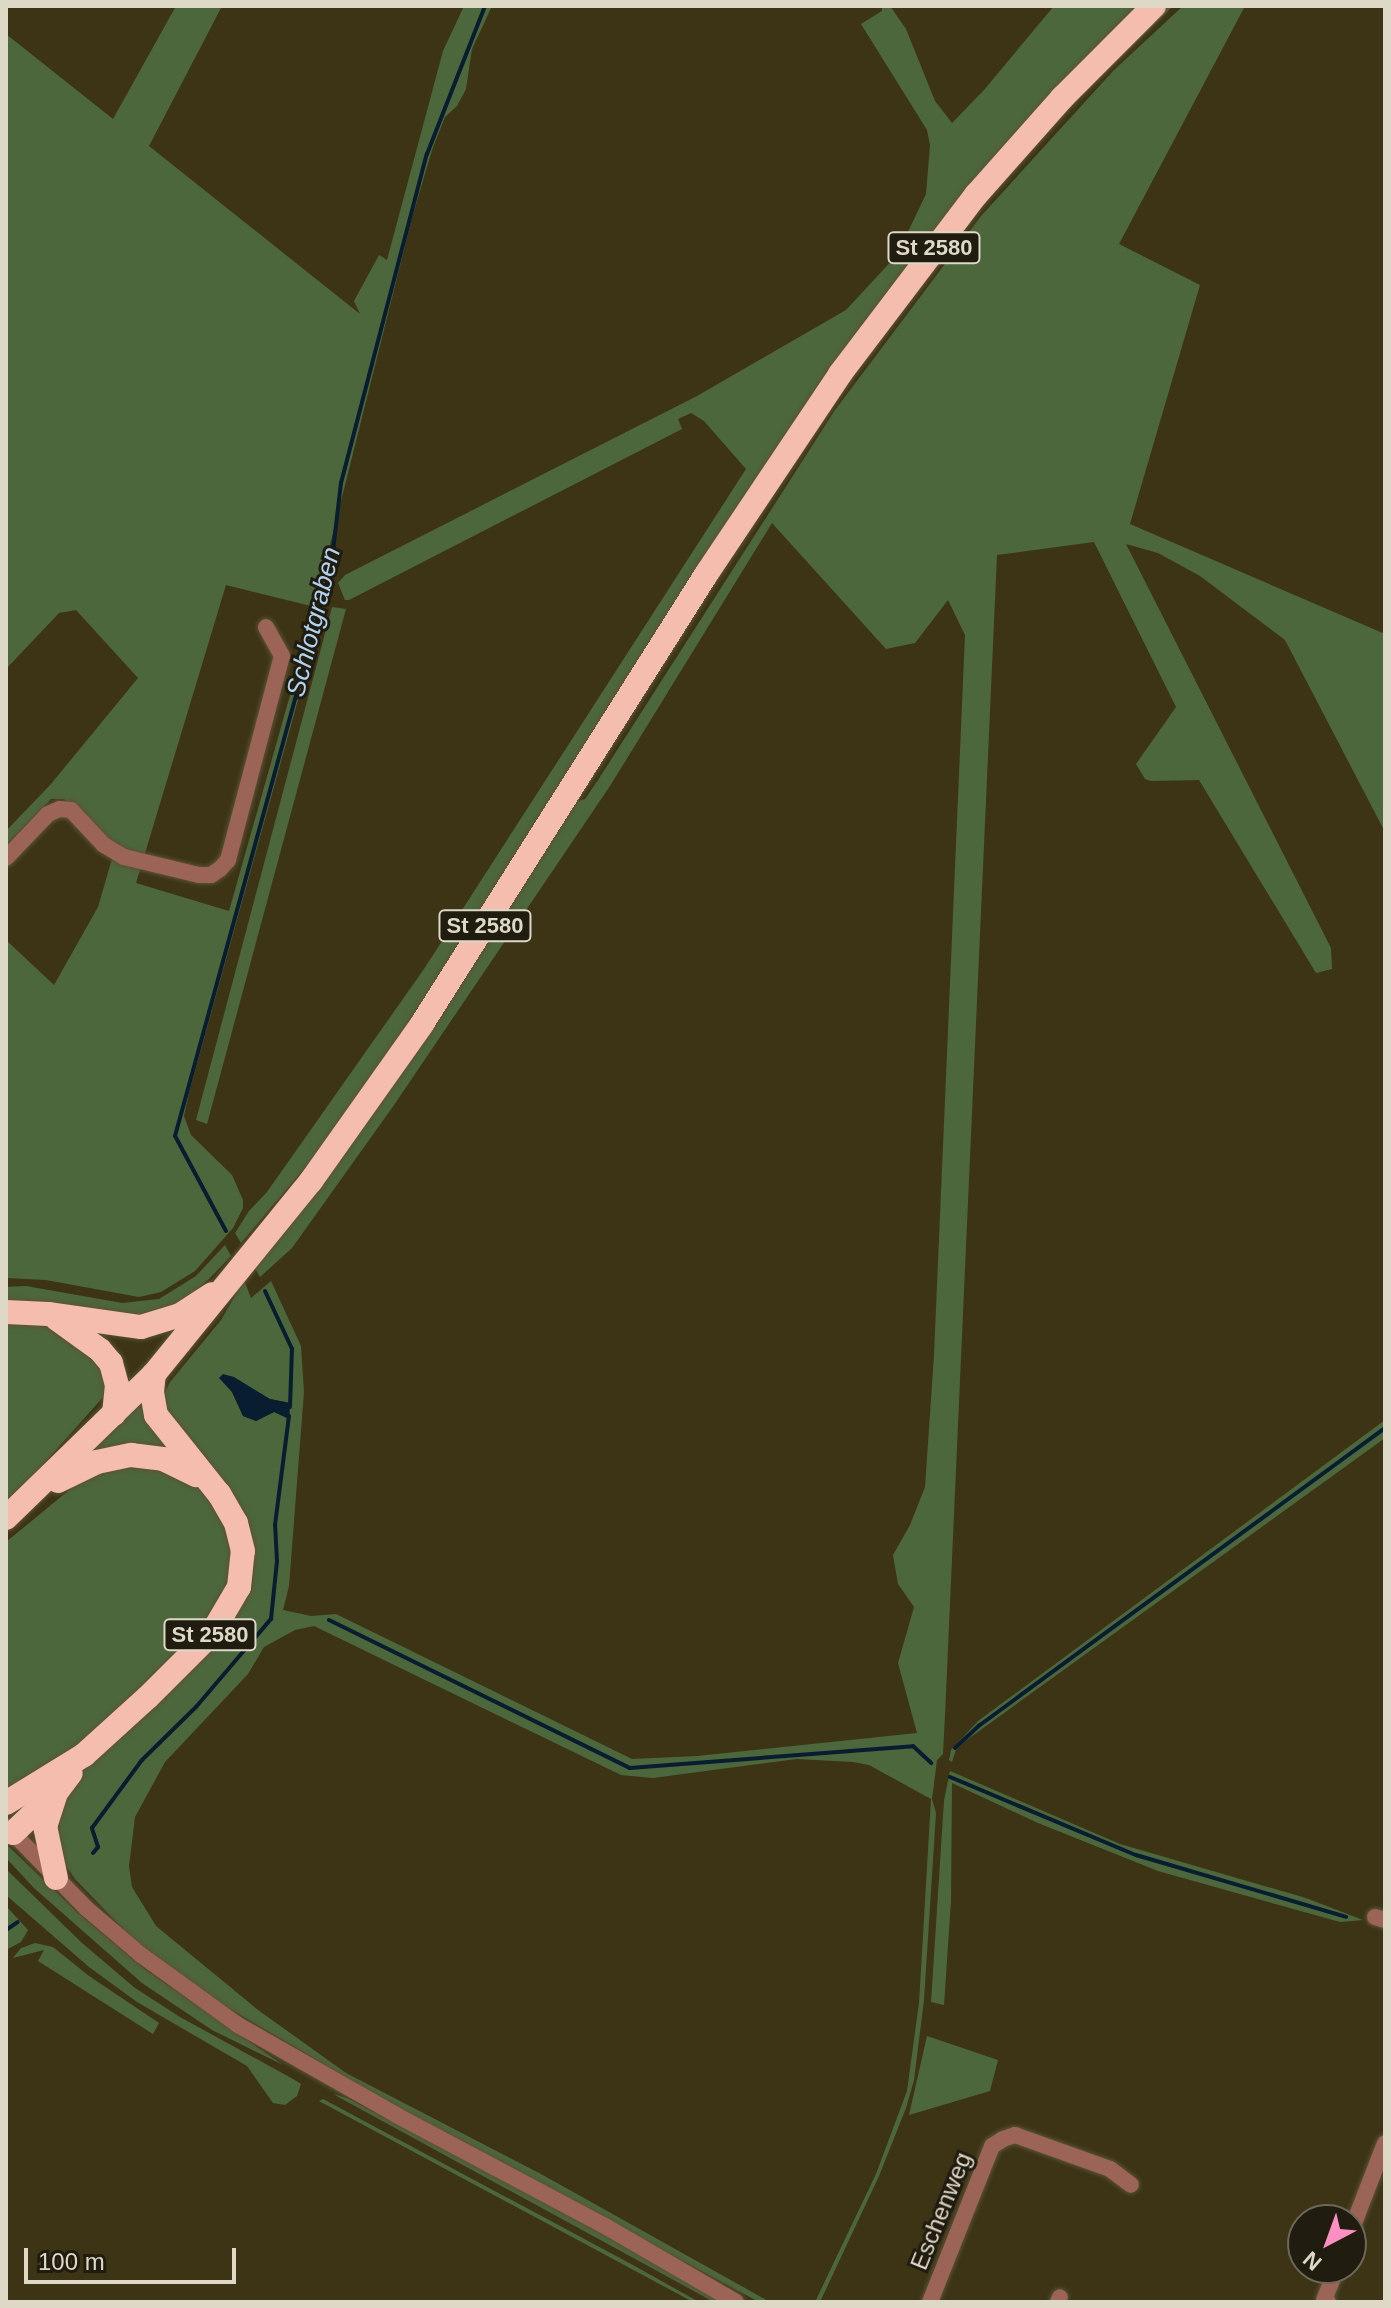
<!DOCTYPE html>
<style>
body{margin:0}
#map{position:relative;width:1391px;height:2308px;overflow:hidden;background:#3d3416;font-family:Arial,sans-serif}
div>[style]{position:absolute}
.green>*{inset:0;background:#4d673d}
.water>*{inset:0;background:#081d2f}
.stream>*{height:4px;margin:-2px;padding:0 2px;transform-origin:2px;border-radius:2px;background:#081d2f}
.roads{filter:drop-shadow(0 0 2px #5a5236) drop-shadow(0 0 2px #5a5236)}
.minor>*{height:16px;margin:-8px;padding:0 8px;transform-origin:8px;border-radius:8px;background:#9b6456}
.highway>*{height:24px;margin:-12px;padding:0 12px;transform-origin:12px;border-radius:12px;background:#f4bdae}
span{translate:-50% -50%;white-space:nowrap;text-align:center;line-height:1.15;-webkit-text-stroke:6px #201c0f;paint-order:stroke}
.shield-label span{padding:2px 6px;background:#201c0f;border:2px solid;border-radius:6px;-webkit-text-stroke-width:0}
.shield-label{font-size:22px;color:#ded8c7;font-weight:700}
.street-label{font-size:24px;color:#ded8c7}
.water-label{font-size:26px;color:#b1d2f1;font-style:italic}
.frame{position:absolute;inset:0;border:8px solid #ded8c7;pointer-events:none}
.north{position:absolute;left:1287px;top:2204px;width:80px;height:80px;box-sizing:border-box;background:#201c0f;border:2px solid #6c6759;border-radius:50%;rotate:221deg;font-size:22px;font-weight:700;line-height:32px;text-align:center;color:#ded8c7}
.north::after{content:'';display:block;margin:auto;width:28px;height:36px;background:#fc8fc1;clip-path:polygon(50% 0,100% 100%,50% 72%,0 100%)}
.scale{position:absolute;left:24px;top:2248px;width:212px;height:36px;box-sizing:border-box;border:4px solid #ded8c7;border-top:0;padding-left:10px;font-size:24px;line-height:28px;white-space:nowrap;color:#ded8c7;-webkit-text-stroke:6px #201c0f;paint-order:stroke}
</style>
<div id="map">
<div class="green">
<i style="clip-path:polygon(evenodd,176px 6px,222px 6px,149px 146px,360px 314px,354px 301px,379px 255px,387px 260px,443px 51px,464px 6px,492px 6px,472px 49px,466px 89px,457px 106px,445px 117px,432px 150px,412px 218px,326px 561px,338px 556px,189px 1093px,184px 1116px,191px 1135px,232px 1175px,243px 1200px,243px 1208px,233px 1228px,195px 1271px,161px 1292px,139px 1297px,46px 1280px,6px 1278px,6px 940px,54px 985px,98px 907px,114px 852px,64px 799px,51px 799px,6px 845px,6px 831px,51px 784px,138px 678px,76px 610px,59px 613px,6px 669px,6px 34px,113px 119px,176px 6px,226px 585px,315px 607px,229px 911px,136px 883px,226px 585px)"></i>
<i style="clip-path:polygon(882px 6px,890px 6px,906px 29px,935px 101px,952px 123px,984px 90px,1054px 6px,1141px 6px,1010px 142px,337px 1130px,241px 1243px,235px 1233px,249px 1211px,267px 1192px,424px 969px,746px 469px,704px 421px,691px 413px,678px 419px,682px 429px,349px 600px,345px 600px,338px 583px,345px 575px,697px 396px,846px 310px,897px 255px,926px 194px,930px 145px,927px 130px,861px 24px,882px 11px)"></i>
<i style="clip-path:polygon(evenodd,1167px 6px,1173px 6px,1077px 100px,980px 209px,858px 369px,769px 498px,578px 801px,585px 799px,598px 780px,835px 410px,981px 216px,1114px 70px,1183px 6px,1245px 6px,1119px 244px,1200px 285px,1130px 524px,1385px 634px,1385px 832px,1285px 640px,1200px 576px,1158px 553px,1126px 544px,1331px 948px,1332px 969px,1316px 973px,1199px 780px,1151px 781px,1145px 779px,1136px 764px,1176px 707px,1094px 542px,997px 555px,945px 1715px,943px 1754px,937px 1760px,932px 1799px,936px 1813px,924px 2000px,914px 2080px,906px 2108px,879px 2176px,820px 2302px,815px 2302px,876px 2174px,907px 2091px,919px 2003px,931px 1799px,869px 1765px,853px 1762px,797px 1759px,653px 1778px,621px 1775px,314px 1626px,295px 1630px,264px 1647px,248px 1674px,165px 1762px,135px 1817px,129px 1866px,132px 1887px,156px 1926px,258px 2010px,346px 2073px,541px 2174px,770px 2302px,759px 2302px,397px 2107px,210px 1997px,130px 1936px,75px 1879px,61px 1859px,53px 1807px,90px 1759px,223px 1634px,244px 1516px,226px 1487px,166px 1416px,163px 1396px,170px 1382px,221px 1320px,244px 1280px,251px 1298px,271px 1281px,301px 1346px,304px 1392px,289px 1586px,283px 1610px,311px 1616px,336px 1614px,632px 1759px,697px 1756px,917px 1733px,898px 1663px,914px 1607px,898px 1584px,893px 1555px,910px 1525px,925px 1487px,934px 1355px,965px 635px,948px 600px,915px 643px,886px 649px,772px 523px,610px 786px,394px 1105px,292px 1248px,260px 1277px,255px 1268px,819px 418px,1015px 163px,1167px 6px,220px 1378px,270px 1399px,290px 1403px,289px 1418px,274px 1412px,256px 1421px,243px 1416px,232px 1392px,220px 1378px)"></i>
<i style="clip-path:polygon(332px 607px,346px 609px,207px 1124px,196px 1120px)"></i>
<i style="clip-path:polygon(225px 1245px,231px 1256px,211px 1277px,187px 1299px,153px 1317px,6px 1302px,6px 1287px,26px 1286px,122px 1303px,159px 1299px,196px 1276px)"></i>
<i style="clip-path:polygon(26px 1321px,55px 1327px,106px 1370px,105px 1395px,6px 1506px,6px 1322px)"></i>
<i style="clip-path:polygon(141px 1396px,179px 1456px,83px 1458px)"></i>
<i style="clip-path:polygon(1385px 1420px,1385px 1438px,968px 1739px,956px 1750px,952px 1762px,949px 1760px,951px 1750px,978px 1721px)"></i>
<i style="clip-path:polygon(137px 1461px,194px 1482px,212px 1500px,231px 1539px,231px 1579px,206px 1626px,72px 1752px,21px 1786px,6px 1788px,6px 1542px,79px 1482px,94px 1473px)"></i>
<i style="clip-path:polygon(950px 1771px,1120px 1844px,1306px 1898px,1363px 1920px,1340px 1922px,1158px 1871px,1038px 1823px,952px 1783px,951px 1901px,944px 2005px,931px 2002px,944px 1801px)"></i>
<i style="clip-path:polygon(6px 1844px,78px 1913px,143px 1968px,283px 2065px,212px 2030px,142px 1983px,34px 1888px,6px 1858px)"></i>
<i style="clip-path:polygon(6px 1869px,82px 1943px,135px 1988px,180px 2017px,293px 2079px,301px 2084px,297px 2096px,285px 2105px,273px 2103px,247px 2066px,137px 2002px,89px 1967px,6px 1895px)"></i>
<i style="clip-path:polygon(6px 1906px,28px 1930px,21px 1942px,6px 1950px)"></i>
<i style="clip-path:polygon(35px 1943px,53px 1947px,89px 1976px,159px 2023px,153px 2034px,38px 1961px,44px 1950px,13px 1958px,21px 1948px)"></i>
<i style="clip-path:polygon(927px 2036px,998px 2060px,990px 2091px,909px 2115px)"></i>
<i style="clip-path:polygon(333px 2094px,347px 2098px,589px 2226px,723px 2302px,714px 2302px)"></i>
<i style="clip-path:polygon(323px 2099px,631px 2264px,699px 2302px,693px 2302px,319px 2101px)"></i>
</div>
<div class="water">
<i style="clip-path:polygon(223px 1374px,234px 1377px,270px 1399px,290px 1403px,289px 1419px,274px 1412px,256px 1421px,243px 1416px,232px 1392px,219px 1378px)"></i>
</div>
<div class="stream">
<i style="left:226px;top:1231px;width:108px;rotate:-118.2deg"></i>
<i style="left:175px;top:1136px;width:589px;rotate:-74.64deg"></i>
<i style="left:331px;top:568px;width:86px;rotate:-83.3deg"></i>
<i style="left:341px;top:483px;width:340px;rotate:-75.4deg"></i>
<i style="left:427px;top:154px;width:159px;rotate:-68.6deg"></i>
<i style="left:265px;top:1291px;width:64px;rotate:65deg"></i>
<i style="left:292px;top:1349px;width:58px;rotate:92deg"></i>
<i style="left:329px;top:1620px;width:335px;rotate:26.2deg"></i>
<i style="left:630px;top:1768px;width:284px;rotate:-4.4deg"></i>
<i style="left:913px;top:1746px;width:25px;rotate:43deg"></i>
<i style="left:955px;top:1748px;width:34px;rotate:-43deg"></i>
<i style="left:980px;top:1725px;width:502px;rotate:-36.25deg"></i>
<i style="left:950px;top:1777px;width:202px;rotate:22.8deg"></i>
<i style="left:1136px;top:1855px;width:219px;rotate:16.4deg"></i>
<i style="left:93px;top:1853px;width:8px;rotate:-50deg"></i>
<i style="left:98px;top:1847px;width:20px;rotate:-108deg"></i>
<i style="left:92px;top:1828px;width:84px;rotate:-53.7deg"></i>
<i style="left:142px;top:1760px;width:76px;rotate:-44.5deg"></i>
<i style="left:196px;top:1707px;width:116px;rotate:-49.6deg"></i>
<i style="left:271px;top:1619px;width:58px;rotate:-84.1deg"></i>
<i style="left:277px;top:1561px;width:36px;rotate:-93deg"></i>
<i style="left:275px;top:1525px;width:110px;rotate:-82.7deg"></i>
<i style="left:6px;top:1930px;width:14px;rotate:-34deg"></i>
</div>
<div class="roads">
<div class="minor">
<i style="left:6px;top:858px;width:61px;rotate:-46.3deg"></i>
<i style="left:48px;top:814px;width:13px;rotate:-23deg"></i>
<i style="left:60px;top:809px;width:11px;rotate:5deg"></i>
<i style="left:71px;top:810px;width:48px;rotate:46.7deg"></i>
<i style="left:104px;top:845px;width:23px;rotate:31deg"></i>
<i style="left:124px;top:857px;width:77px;rotate:13.5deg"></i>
<i style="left:199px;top:875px;width:12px"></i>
<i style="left:211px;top:875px;width:11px;rotate:-34deg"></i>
<i style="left:220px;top:869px;width:12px;rotate:-48deg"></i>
<i style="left:228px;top:860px;width:211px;rotate:-75.2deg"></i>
<i style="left:282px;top:656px;width:33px;rotate:-119deg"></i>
<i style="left:7px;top:1827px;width:115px;rotate:45.7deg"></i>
<i style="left:87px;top:1909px;width:71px;rotate:40.4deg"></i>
<i style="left:141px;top:1955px;width:120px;rotate:35.8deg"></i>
<i style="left:238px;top:2025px;width:184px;rotate:29.6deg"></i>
<i style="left:398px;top:2116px;width:234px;rotate:28deg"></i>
<i style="left:605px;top:2226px;width:151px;rotate:30.1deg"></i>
<i style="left:1375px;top:1917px;width:10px;rotate:17deg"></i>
<i style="left:1351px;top:2231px;width:94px;rotate:-68.9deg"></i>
<i style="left:930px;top:2302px;width:168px;rotate:-68.3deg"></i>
<i style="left:992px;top:2146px;width:13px;rotate:-32deg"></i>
<i style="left:1003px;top:2139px;width:13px;rotate:-18deg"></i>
<i style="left:1015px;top:2135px;width:101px;rotate:19.7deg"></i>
<i style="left:1110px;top:2169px;width:26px;rotate:37deg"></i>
<i style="left:1058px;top:2302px;width:5px;rotate:-68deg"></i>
<i style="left:1328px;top:2302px;width:4px;rotate:-153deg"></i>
<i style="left:1324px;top:2300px;width:35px;rotate:-68deg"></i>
</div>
<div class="highway">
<i style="left:6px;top:1312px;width:42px;rotate:2.7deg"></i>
<i style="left:48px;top:1314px;width:94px;rotate:8deg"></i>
<i style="left:141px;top:1327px;width:41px;rotate:-17.1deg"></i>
<i style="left:180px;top:1315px;width:38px;rotate:-33deg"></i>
<i style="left:57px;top:1319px;width:53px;rotate:35.8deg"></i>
<i style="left:100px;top:1350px;width:17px;rotate:50deg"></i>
<i style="left:111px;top:1363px;width:23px;rotate:75deg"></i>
<i style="left:117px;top:1385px;width:29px;rotate:96deg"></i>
<i style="left:58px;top:1481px;width:43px;rotate:-26deg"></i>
<i style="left:97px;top:1462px;width:35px;rotate:-12deg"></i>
<i style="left:131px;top:1455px;width:32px;rotate:7deg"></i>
<i style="left:163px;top:1459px;width:37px;rotate:26deg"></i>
<i style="left:6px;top:1518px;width:206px;rotate:-44.2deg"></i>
<i style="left:154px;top:1374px;width:249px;rotate:-50.9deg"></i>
<i style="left:311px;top:1181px;width:192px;rotate:-54.7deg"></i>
<i style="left:422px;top:1024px;width:534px;rotate:-57.71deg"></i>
<i style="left:707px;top:573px;width:239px;rotate:-56.2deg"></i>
<i style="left:840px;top:374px;width:225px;rotate:-52.8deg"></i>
<i style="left:976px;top:195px;width:130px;rotate:-48.4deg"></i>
<i style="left:1062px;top:98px;width:130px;rotate:-45deg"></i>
<i style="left:55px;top:1796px;width:32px;rotate:108deg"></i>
<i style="left:45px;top:1826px;width:53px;rotate:78.1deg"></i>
<i style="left:6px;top:1803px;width:92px;rotate:-31.6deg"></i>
<i style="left:84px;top:1755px;width:86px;rotate:-42.2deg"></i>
<i style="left:148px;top:1697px;width:91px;rotate:-45deg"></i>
<i style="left:212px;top:1633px;width:53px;rotate:-59.6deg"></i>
<i style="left:239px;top:1587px;width:36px;rotate:-84deg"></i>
<i style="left:243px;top:1551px;width:29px;rotate:-104deg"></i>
<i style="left:236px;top:1523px;width:34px;rotate:-120deg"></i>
<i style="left:219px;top:1494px;width:101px;rotate:-128.6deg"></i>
<i style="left:156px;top:1415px;width:23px;rotate:-100deg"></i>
<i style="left:152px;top:1392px;width:18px;rotate:-84deg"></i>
<i style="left:13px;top:1833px;width:62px;rotate:-43.7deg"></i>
<i style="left:58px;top:1790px;width:21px;rotate:-53deg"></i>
</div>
</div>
<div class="shield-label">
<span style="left:934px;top:248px">St 2580</span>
<span style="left:485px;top:926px">St 2580</span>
<span style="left:210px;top:1635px">St 2580</span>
</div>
<div class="street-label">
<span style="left:941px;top:2211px;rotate:-68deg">Eschenweg</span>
</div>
<div class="water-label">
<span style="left:314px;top:622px;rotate:-76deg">Schlotgraben</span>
</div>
<div class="frame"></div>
<div class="north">N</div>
<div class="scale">100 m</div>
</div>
